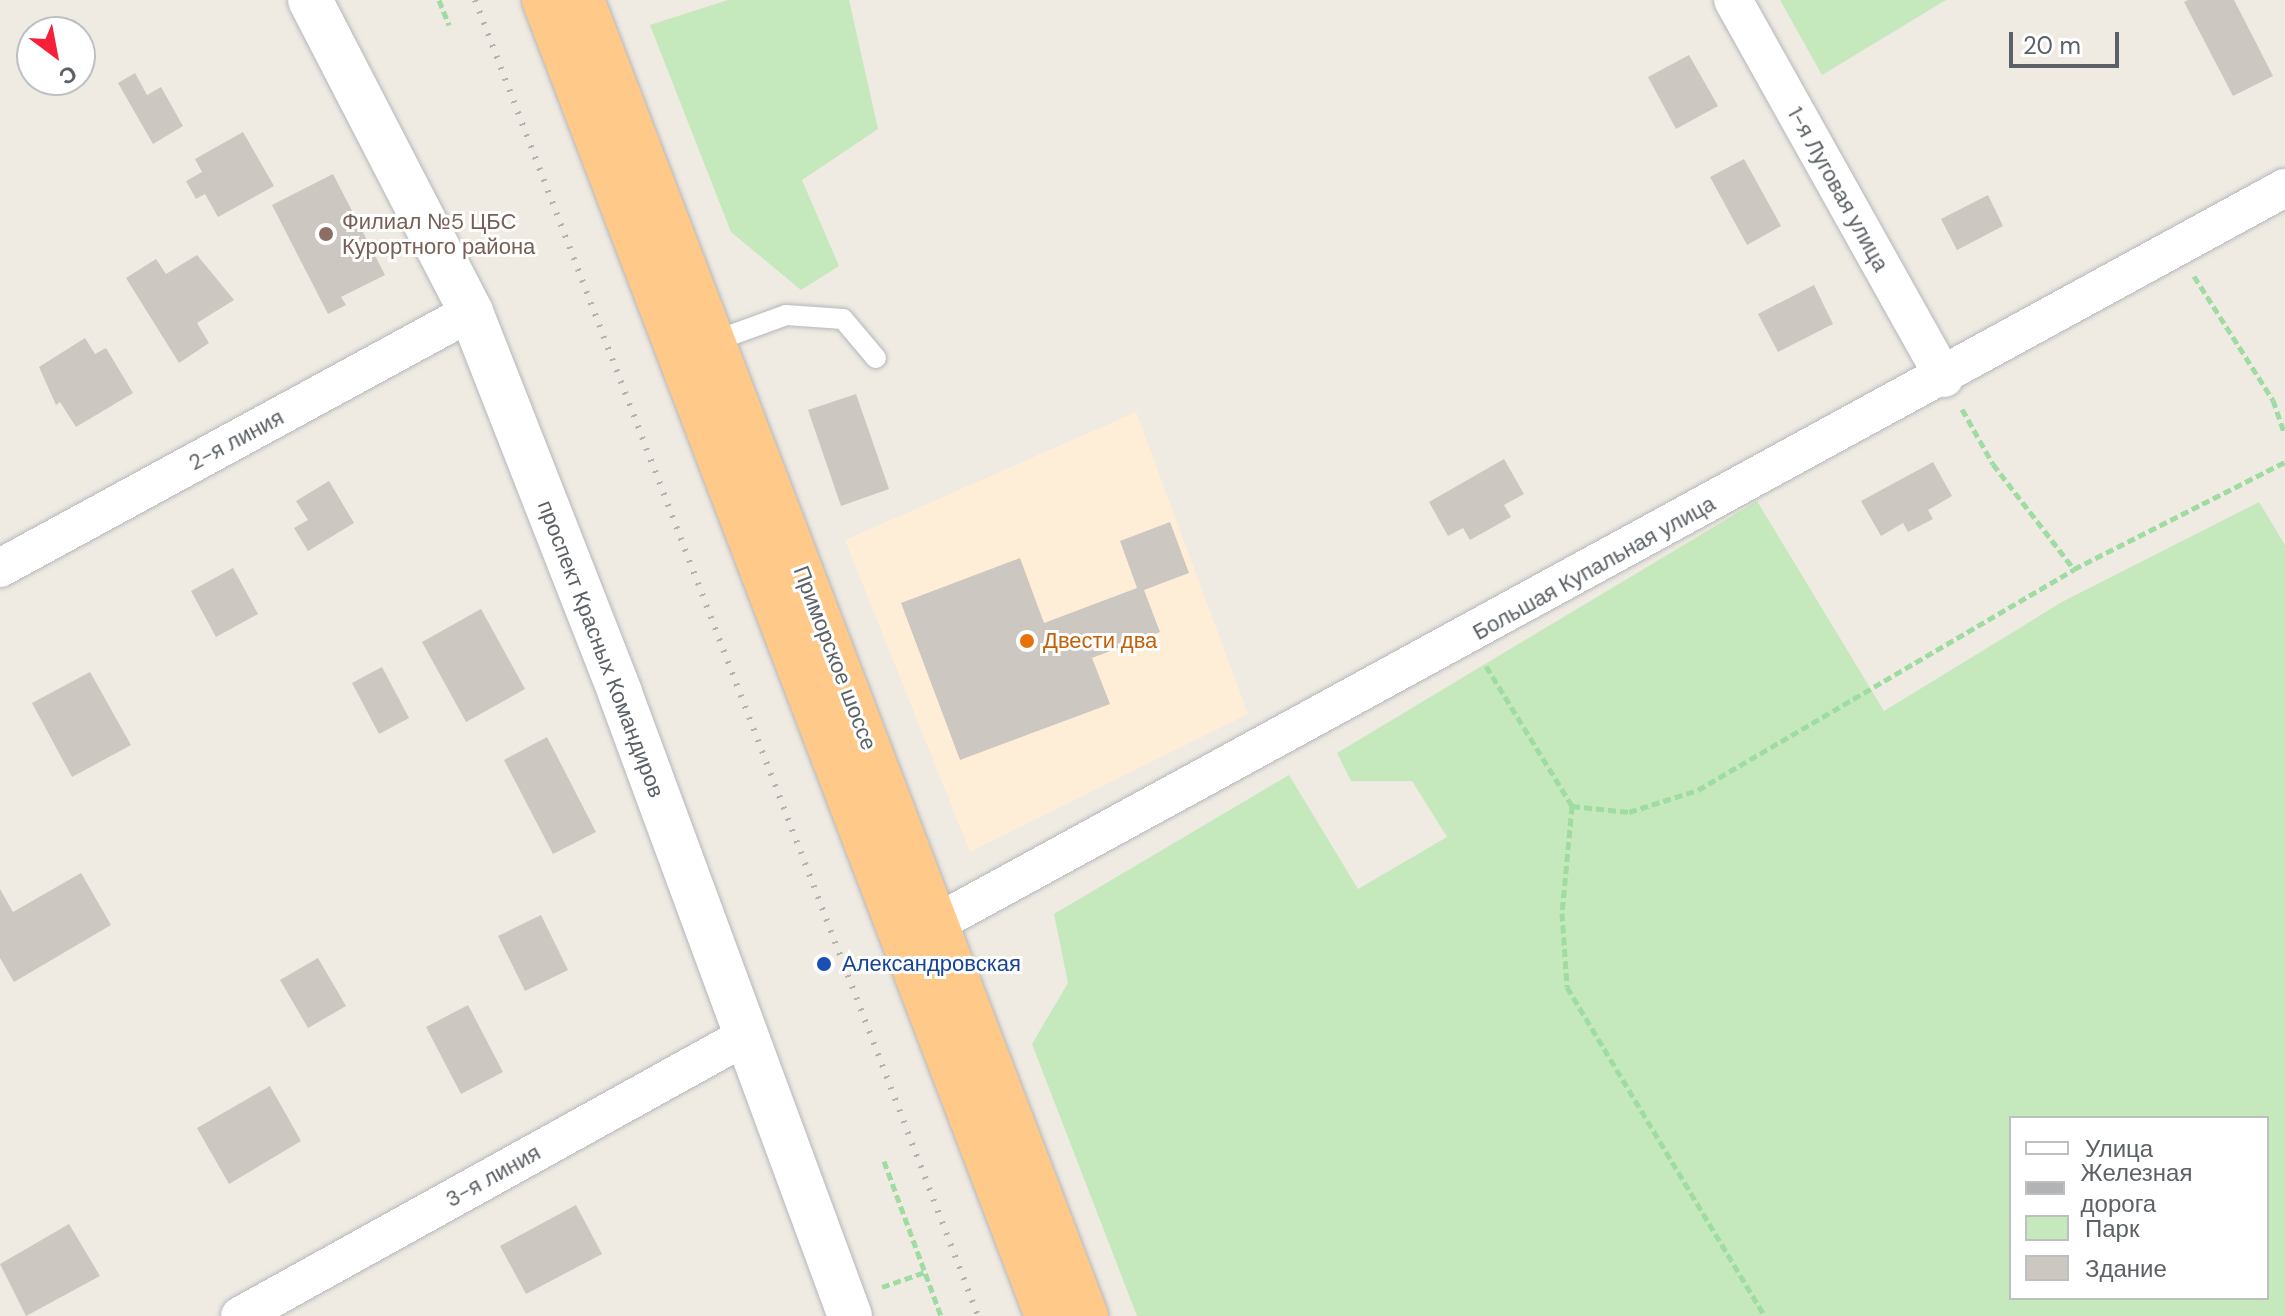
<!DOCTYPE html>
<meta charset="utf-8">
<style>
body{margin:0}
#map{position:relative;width:2285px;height:1316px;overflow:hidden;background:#efeae2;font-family:"DM Sans",sans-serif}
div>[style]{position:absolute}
.commercial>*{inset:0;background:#ffeed7}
.green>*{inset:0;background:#c5e9bc}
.building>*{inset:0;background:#ccc7c1}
.path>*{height:5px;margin-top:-2.5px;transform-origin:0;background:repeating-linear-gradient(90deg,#9edca2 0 8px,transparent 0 12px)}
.roads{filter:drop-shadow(0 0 2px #b3b7bb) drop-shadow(0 0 2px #b3b7bb)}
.lane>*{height:20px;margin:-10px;padding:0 10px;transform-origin:10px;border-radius:10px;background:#fff}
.street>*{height:38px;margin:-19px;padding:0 19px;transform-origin:19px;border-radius:19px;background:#fff}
.secondary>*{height:44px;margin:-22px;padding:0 22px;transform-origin:22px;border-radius:22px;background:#fff}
.highway>*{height:44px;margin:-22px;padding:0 22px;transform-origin:22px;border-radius:22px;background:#ffca89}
.rail>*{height:6px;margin-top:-3px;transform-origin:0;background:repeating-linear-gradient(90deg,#b2b3b4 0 2px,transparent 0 12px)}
.dots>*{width:22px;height:22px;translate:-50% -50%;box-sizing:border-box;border:4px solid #fff;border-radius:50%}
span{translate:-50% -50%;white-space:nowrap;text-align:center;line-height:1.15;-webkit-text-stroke:6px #fff;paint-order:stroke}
.street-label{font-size:22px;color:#5b6165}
.education-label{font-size:22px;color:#785e54}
.left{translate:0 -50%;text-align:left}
.food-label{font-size:22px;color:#c56008}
.transit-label{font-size:22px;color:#164399}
.legend{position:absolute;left:2009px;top:1116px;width:260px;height:184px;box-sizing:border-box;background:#fff;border:2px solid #bdc0c1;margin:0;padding:10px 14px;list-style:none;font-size:24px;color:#5b6165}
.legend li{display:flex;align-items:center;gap:16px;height:40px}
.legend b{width:40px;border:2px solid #bdc0c1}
.north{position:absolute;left:16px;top:16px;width:80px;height:80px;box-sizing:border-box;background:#fff;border:2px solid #bdc0c1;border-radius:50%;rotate:148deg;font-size:22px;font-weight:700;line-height:32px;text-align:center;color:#5b6165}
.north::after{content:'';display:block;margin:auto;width:28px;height:36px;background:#f81f38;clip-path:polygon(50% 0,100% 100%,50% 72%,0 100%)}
.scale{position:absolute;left:2009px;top:32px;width:110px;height:36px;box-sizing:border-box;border:4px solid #5b6165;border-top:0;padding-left:10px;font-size:24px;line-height:28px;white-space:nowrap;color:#5b6165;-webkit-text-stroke:6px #fff;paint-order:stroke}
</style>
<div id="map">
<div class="commercial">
<i style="clip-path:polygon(1136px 412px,1248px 714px,970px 852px,845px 540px)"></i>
</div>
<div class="green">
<i style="clip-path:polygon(728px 0,849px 0,878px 129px,802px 180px,839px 266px,801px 290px,731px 232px,650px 25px)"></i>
<i style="clip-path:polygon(1780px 0,1946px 0,1822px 75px)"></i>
<i style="clip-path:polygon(evenodd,1757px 501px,1884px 711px,2062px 602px,2259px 502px,2285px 545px,2285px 1316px,1137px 1316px,1032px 1044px,1068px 983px,1054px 914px,1289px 775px,1358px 889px,1447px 837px,1412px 781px,1351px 781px,1337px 753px,1757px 501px,2267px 1118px,2267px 1298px,2011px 1298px,2011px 1118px,2267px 1118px)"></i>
</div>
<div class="building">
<i style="clip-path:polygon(2188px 0,2234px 0,2273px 76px,2233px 96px,2184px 2px)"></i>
<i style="clip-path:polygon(1689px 55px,1718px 106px,1676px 129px,1648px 77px)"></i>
<i style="clip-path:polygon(135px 73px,147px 95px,161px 87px,183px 126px,153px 144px,118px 83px)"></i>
<i style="clip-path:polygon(243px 132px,274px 186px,218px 217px,205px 194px,196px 199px,186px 181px,202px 172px,195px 159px)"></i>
<i style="clip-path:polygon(1744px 159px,1781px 226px,1747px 245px,1710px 177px)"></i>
<i style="clip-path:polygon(333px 174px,385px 275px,341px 297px,346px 305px,328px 314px,272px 205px)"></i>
<i style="clip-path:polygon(1988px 195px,2003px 226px,1957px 250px,1941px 219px)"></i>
<i style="clip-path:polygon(197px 255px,234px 300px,197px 323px,209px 343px,179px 363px,126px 278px,156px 259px,166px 274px)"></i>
<i style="clip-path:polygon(1814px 285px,1833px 324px,1778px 352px,1758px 314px)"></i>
<i style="clip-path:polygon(85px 338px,95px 354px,106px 348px,133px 393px,76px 427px,60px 402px,56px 405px,39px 367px)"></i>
<i style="clip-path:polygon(856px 394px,889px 489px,841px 506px,808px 410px)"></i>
<i style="clip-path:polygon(1504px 459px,1524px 494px,1504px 505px,1511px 517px,1470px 540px,1463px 528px,1448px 536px,1429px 502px)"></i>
<i style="clip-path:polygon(1933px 462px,1952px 496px,1928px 510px,1933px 519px,1908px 532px,1903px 523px,1881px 536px,1861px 501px)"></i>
<i style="clip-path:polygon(329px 481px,354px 523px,308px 551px,294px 528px,308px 520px,296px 501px)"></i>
<i style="clip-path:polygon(1170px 522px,1189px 573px,1144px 590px,1160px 632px,1092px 658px,1110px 704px,960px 760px,901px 603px,1020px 558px,1044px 623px,1137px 588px,1120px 541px)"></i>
<i style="clip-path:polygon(233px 568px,258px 614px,216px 637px,191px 591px)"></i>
<i style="clip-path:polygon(481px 609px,525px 689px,466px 722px,422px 642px)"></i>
<i style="clip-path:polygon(382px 667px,409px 718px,379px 734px,352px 683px)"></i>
<i style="clip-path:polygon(90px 672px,131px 745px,72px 777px,32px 703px)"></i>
<i style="clip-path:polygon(547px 737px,596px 832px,553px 854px,504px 760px)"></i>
<i style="clip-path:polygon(81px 873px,111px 925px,14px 982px,0 958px,0 889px,13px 912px)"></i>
<i style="clip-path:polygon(541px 915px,568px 970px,525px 991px,498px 936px)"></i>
<i style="clip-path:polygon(318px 958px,346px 1006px,308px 1028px,280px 980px)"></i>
<i style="clip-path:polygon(468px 1005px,503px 1072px,461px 1094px,426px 1027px)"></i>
<i style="clip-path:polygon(270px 1086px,301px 1141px,229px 1184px,197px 1128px)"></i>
<i style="clip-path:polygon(576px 1205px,602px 1254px,526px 1294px,500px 1246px)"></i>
<i style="clip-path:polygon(69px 1224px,100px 1276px,26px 1316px,0 1264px)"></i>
</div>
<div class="path">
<i style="left:439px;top:0;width:27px;rotate:68deg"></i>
<i style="left:2194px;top:276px;width:147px;rotate:57.5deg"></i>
<i style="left:2273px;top:400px;width:36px;rotate:71deg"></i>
<i style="left:1962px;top:409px;width:63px;rotate:60.6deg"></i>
<i style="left:1993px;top:464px;width:133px;rotate:52.4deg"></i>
<i style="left:1486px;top:666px;width:164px;rotate:58.4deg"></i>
<i style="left:1572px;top:806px;width:107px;rotate:95.3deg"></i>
<i style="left:1562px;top:913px;width:74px;rotate:86.1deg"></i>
<i style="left:1567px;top:987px;width:384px;rotate:59deg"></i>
<i style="left:1572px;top:806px;width:57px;rotate:6deg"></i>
<i style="left:1629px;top:812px;width:72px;rotate:-17.7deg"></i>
<i style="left:1698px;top:790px;width:436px;rotate:-30.4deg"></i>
<i style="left:2074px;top:569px;width:237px;rotate:-26.9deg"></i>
<i style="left:884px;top:1161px;width:165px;rotate:69.8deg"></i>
<i style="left:882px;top:1287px;width:46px;rotate:-19.2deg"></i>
</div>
<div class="roads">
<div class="lane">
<i style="left:712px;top:342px;width:79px;rotate:-20deg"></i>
<i style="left:786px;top:315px;width:57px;rotate:4deg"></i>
<i style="left:843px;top:319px;width:51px;rotate:49.8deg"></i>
</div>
<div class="street">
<i style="left:1733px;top:0;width:433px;rotate:60.8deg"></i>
<i style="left:0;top:568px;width:536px;rotate:-28.53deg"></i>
<i style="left:911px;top:937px;width:1565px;rotate:-28.6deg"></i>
<i style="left:240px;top:1316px;width:578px;rotate:-28.96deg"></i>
</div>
<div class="secondary">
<i style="left:310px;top:0;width:351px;rotate:62.7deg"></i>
<i style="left:471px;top:312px;width:409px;rotate:68.6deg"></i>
<i style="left:620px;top:693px;width:664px;rotate:69.74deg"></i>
</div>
<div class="highway">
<i style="left:544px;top:0;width:1409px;rotate:69.08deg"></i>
<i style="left:582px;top:0;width:1409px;rotate:69.04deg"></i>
</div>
</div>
<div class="rail">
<i style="left:475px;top:0;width:1409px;rotate:69.08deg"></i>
</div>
<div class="dots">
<i style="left:326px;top:234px;background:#8d6e63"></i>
<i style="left:1027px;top:641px;background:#e8710a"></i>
<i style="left:824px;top:964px;background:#1a4fb4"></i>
</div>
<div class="street-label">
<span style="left:1838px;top:189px;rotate:61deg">1-я Луговая улица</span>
<span style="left:236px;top:440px;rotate:-28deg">2-я линия</span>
<span style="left:1594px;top:568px;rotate:-29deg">Большая Купальная улица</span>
<span style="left:601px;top:649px;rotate:69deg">проспект Красных Командиров</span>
<span style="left:835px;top:658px;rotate:69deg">Приморское шоссе</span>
<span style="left:493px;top:1176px;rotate:-29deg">3-я линия</span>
</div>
<div class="education-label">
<span class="left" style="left:342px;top:234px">Филиал №5 ЦБС<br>Курортного района</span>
</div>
<div class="food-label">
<span class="left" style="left:1043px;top:641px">Двести два</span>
</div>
<div class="transit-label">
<span class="left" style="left:842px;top:964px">Александровская</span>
</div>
<ul class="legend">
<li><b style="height:10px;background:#fff"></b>Улица</li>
<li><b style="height:10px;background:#b2b3b4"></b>Железная дорога</li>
<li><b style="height:22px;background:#c5e9bc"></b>Парк</li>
<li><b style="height:22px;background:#ccc7c1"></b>Здание</li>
</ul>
<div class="north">С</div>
<div class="scale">20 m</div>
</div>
